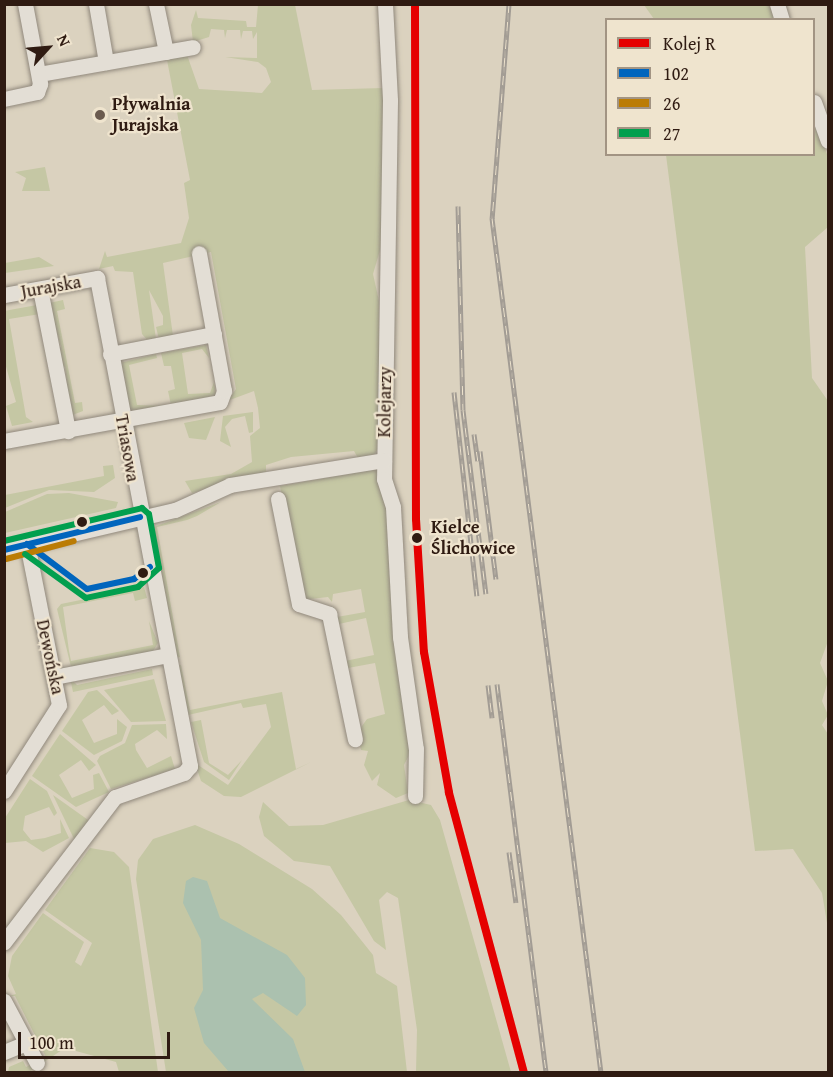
<!DOCTYPE html>
<meta charset="utf-8">
<style>
body{margin:0}
#map{position:relative;width:833px;height:1077px;overflow:hidden;background:#dbd2bf;font-family:"Gentium Book Plus",serif}
div>[style]{position:absolute}
.green>*{inset:0;background:#c5c7a4}
.water>*{inset:0;background:#abc1af}
.roads{filter:drop-shadow(0 0 2px #90887c) drop-shadow(0 0 2px #90887c)}
.minor>*{height:15px;margin:-7.5px;padding:0 7.5px;transform-origin:7.5px;border-radius:7.5px;background:#e3ded5}
.rail>*{height:5px;margin-top:-2.5px;transform-origin:0;background:repeating-linear-gradient(90deg,#efe4ce 0 9px,#a29c94 0 18px);box-sizing:border-box;border-block:2px solid #a29c94}
.bus-1>*{height:6px;margin:-3px;padding:0 3px;transform-origin:3px;border-radius:3px;background:#0065bd}
.bus-2>*{height:6px;margin:-3px;padding:0 3px;transform-origin:3px;border-radius:3px;background:#bb7c05}
.bus-3>*{height:6px;margin:-3px;padding:0 3px;transform-origin:3px;border-radius:3px;background:#029f4e}
.rail-1>*{height:8px;margin:-4px;padding:0 4px;transform-origin:4px;border-radius:4px;background:#e50000}
.dots>*{width:16px;height:16px;translate:-50% -50%;box-sizing:border-box;border:3px solid #efe4ce;border-radius:50%}
span{translate:-50% -50%;white-space:nowrap;text-align:center;line-height:1.15;-webkit-text-stroke:4.5px #efe4ce;paint-order:stroke}
.poi-label{font-size:18px;color:#2f1b12;font-weight:700}
.left{translate:0 -50%;text-align:left}
.street-label{font-size:18px;color:#2f1b12}
.stop-label{font-size:18px;color:#2f1b12;font-weight:700}
.frame{position:absolute;inset:0;border:6px solid #2f1b12;pointer-events:none}
.legend{position:absolute;left:605px;top:18px;width:210px;height:138px;box-sizing:border-box;background:#efe4ce;border:2px solid #a29483;margin:0;padding:8px 10px;list-style:none;font-size:18px;color:#2f1b12}
.legend li{display:flex;align-items:center;gap:12px;height:30px}
.legend b{width:30px;border:2px solid #a29483}
.north{position:absolute;left:18px;top:18px;width:60px;height:60px;-webkit-text-stroke:4px #efe4ce;paint-order:stroke;rotate:64deg;font-size:16px;font-weight:700;line-height:24px;text-align:center;color:#2f1b12}
.north::after{content:'';display:block;margin:auto;width:21px;height:27px;background:#2f1b12;clip-path:polygon(50% 0,100% 100%,50% 72%,0 100%)}
.scale{position:absolute;left:18px;top:1032px;width:152px;height:27px;box-sizing:border-box;border:3px solid #2f1b12;border-top:0;padding-left:8px;font-size:18px;line-height:21px;white-space:nowrap;color:#2f1b12;-webkit-text-stroke:4px #efe4ce;paint-order:stroke}
</style>
<div id="map">
<div class="green">
<i style="clip-path:polygon(258px 5px,295px 5px,312px 90px,383px 88px,384px 237px,373px 274px,379px 301px,379px 447px,374px 455px,358px 458px,354px 451px,291px 457px,266px 465px,266px 472px,192px 493px,185px 481px,231px 474px,252px 462px,250px 436px,260px 428px,258px 408px,254px 391px,227px 401px,236px 389px,211px 252px,163px 263px,173px 336px,159px 339px,156px 327px,163px 325px,163px 316px,149px 290px,156px 339px,148px 341px,142px 334px,133px 272px,115px 271px,113px 266px,99px 269px,105px 251px,107px 257px,181px 243px,189px 218px,184px 183px,190px 180px,167px 60px,128px 67px,122px 63px,186px 52px,199px 89px,262px 93px,271px 82px,266px 68px,258px 62px,225px 57px,257px 58px,257px 32px,253px 39px,252px 31px,243px 31px,241px 39px,240px 30px,227px 30px,225px 38px,224px 30px,211px 29px,209px 37px,193px 42px,191px 25px,196px 10px,198px 18px,246px 21px,247px 27px,256px 27px)"></i>
<i style="clip-path:polygon(644px 5px,770px 5px,775px 19px,654px 19px)"></i>
<i style="clip-path:polygon(814px 118px,828px 157px,828px 227px,805px 247px,812px 378px,828px 401px,828px 641px,820px 663px,828px 681px,822px 701px,828px 715px,822px 725px,828px 734px,828px 929px,822px 893px,793px 849px,755px 851px,666px 155px,814px 154px)"></i>
<i style="clip-path:polygon(45px 167px,50px 191px,22px 191px,26px 178px,15px 172px)"></i>
<i style="clip-path:polygon(39px 257px,54px 266px,5px 273px,5px 263px)"></i>
<i style="clip-path:polygon(63px 300px,65px 309px,57px 311px,75px 403px,82px 402px,83px 411px,70px 416px,65px 367px,59px 368px,55px 348px,61px 347px,49px 303px)"></i>
<i style="clip-path:polygon(37px 305px,40px 314px,9px 319px,26px 417px,33px 422px,12px 426px,6px 406px,16px 402px,5px 363px,4px 311px)"></i>
<i style="clip-path:polygon(206px 345px,209px 358px,202px 349px,182px 353px,188px 394px,210px 393px,214px 382px,216px 395px,171px 405px,168px 391px,175px 389px,171px 366px,164px 366px,161px 353px)"></i>
<i style="clip-path:polygon(156px 354px,157px 358px,129px 365px,137px 405px,166px 406px,129px 411px,120px 363px)"></i>
<i style="clip-path:polygon(253px 412px,253px 432px,249px 433px,245px 416px,232px 419px,225px 427px,231px 447px,220px 441px,223px 416px)"></i>
<i style="clip-path:polygon(215px 417px,206px 440px,189px 438px,184px 423px)"></i>
<i style="clip-path:polygon(113px 465px,115px 478px,94px 492px,49px 490px,5px 508px,5px 495px,104px 476px,103px 466px)"></i>
<i style="clip-path:polygon(382px 468px,411px 751px,404px 765px,408px 793px,396px 798px,377px 785px,380px 773px,372px 781px,364px 765px,368px 751px,361px 750px,357px 733px,367px 719px,385px 714px,375px 663px,348px 668px,345px 661px,374px 655px,366px 618px,339px 624px,334px 610px,337px 617px,365px 612px,361px 589px,333px 594px,332px 602px,328px 597px,302px 600px,280px 486px)"></i>
<i style="clip-path:polygon(69px 493px,118px 502px,116px 508px,5px 533px,5px 512px,47px 494px)"></i>
<i style="clip-path:polygon(221px 502px,197px 516px,187px 520px,157px 527px,180px 657px,173px 659px,151px 528px)"></i>
<i style="clip-path:polygon(144px 587px,147px 598px,135px 601px,133px 593px,63px 607px,69px 651px,71px 661px,153px 645px,149px 621px,158px 643px,153px 651px,71px 667px,57px 609px,61px 604px)"></i>
<i style="clip-path:polygon(181px 665px,190px 710px,282px 692px,296px 769px,311px 762px,241px 797px,224px 796px,201px 781px,188px 742px,194px 741px,198px 765px,228px 785px,271px 727px,266px 704px,243px 708px,241px 703px,188px 715px,173px 667px)"></i>
<i style="clip-path:polygon(152px 669px,153px 675px,73px 692px,70px 678px,77px 685px)"></i>
<i style="clip-path:polygon(154px 679px,166px 721px,131px 722px,104px 690px)"></i>
<i style="clip-path:polygon(97px 690px,119px 711px,112px 715px,104px 705px,82px 720px,94px 743px,117px 734px,117px 719px,127px 727px,122px 741px,94px 755px,62px 731px,88px 692px)"></i>
<i style="clip-path:polygon(201px 720px,209px 763px,228px 775px,242px 760px,229px 780px,204px 762px,191px 722px)"></i>
<i style="clip-path:polygon(166px 724px,167px 739px,157px 730px,135px 744px,136px 750px,147px 768px,171px 756px,175px 769px,111px 789px,97px 761px,100px 756px,125px 743px,132px 725px)"></i>
<i style="clip-path:polygon(60px 734px,96px 765px,89px 771px,81px 760px,59px 775px,72px 798px,94px 789px,93px 775px,99px 773px,109px 792px,76px 807px,32px 776px)"></i>
<i style="clip-path:polygon(30px 779px,47px 791px,57px 813px,54px 816px,49px 807px,25px 816px,23px 830px,31px 840px,45px 838px,61px 833px,60px 819px,69px 838px,43px 852px,26px 841px,5px 843px,5px 818px)"></i>
<i style="clip-path:polygon(53px 795px,91px 822px,75px 841px)"></i>
<i style="clip-path:polygon(409px 800px,431px 805px,440px 820px,511px 1072px,416px 1072px,417px 1030px,398px 898px,387px 892px,379px 900px,386px 950px,374px 941px,330px 866px,294px 861px,264px 836px,259px 817px,263px 802px,289px 826px,323px 825px)"></i>
<i style="clip-path:polygon(195px 825px,239px 844px,312px 889px,341px 915px,373px 955px,376px 973px,397px 986px,407px 1072px,166px 1072px,136px 879px,138px 860px,153px 839px)"></i>
<i style="clip-path:polygon(90px 848px,114px 852px,129px 867px,158px 1072px,119px 1072px,116px 1062px,65px 1048px,29px 1072px,8px 1072px,9px 1067px,23px 1061px,26px 1067px,46px 1057px,15px 996px,9px 996px,16px 994px,8px 976px,12px 956px,43px 913px,84px 942px,75px 962px,81px 966px,92px 943px,45px 910px)"></i>
</div>
<div class="water">
<i style="clip-path:polygon(193px 877px,207px 881px,220px 918px,287px 955px,305px 978px,306px 1005px,297px 1016px,263px 993px,252px 999px,293px 1039px,305px 1072px,229px 1072px,204px 1043px,194px 1008px,203px 990px,201px 940px,183px 903px,186px 881px)"></i>
</div>
<div class="roads">
<div class="minor">
<i style="left:96px;top:4px;width:59px;rotate:80.2deg"></i>
<i style="left:156px;top:4px;width:49px;rotate:78.2deg"></i>
<i style="left:385px;top:4px;width:97px;rotate:87deg"></i>
<i style="left:390px;top:101px;width:378px;rotate:90.9deg"></i>
<i style="left:384px;top:479px;width:29px;rotate:72deg"></i>
<i style="left:393px;top:507px;width:130px;rotate:86.9deg"></i>
<i style="left:400px;top:637px;width:113px;rotate:81.9deg"></i>
<i style="left:416px;top:749px;width:47px;rotate:91.2deg"></i>
<i style="left:777px;top:4px;width:17px;rotate:73deg"></i>
<i style="left:39px;top:74px;width:156px;rotate:-9.9deg"></i>
<i style="left:4px;top:99px;width:34px;rotate:-12deg"></i>
<i style="left:37px;top:92px;width:9px;rotate:-69deg"></i>
<i style="left:40px;top:84px;width:81px;rotate:-100.6deg"></i>
<i style="left:814px;top:102px;width:41px;rotate:70.3deg"></i>
<i style="left:40px;top:289px;width:145px;rotate:78.8deg"></i>
<i style="left:4px;top:295px;width:95px;rotate:-10.4deg"></i>
<i style="left:97px;top:278px;width:497px;rotate:79.2deg"></i>
<i style="left:190px;top:766px;width:9px;rotate:131deg"></i>
<i style="left:184px;top:773px;width:73px;rotate:160.8deg"></i>
<i style="left:115px;top:797px;width:183px;rotate:127.4deg"></i>
<i style="left:110px;top:354px;width:106px;rotate:-10.9deg"></i>
<i style="left:4px;top:441px;width:219px;rotate:-10.2deg"></i>
<i style="left:220px;top:402px;width:12px;rotate:-70deg"></i>
<i style="left:224px;top:391px;width:140px;rotate:-100.3deg"></i>
<i style="left:278px;top:499px;width:107px;rotate:78.7deg"></i>
<i style="left:299px;top:604px;width:32px;rotate:18deg"></i>
<i style="left:329px;top:614px;width:128px;rotate:78.3deg"></i>
<i style="left:4px;top:550px;width:176px;rotate:-13.2deg"></i>
<i style="left:175px;top:510px;width:60px;rotate:-24.4deg"></i>
<i style="left:230px;top:485px;width:156px;rotate:-9.2deg"></i>
<i style="left:54px;top:677px;width:116px;rotate:-10.9deg"></i>
<i style="left:4px;top:791px;width:102px;rotate:-57.4deg"></i>
<i style="left:59px;top:705px;width:164px;rotate:-101.2deg"></i>
<i style="left:4px;top:1001px;width:70px;rotate:62deg"></i>
<i style="left:4px;top:1052px;width:24px;rotate:-22deg"></i>
</div>
</div>
<div class="rail">
<i style="left:509px;top:4px;width:215px;rotate:94.5deg"></i>
<i style="left:492px;top:218px;width:861px;rotate:82.73deg"></i>
<i style="left:458px;top:206px;width:204px;rotate:88.6deg"></i>
<i style="left:463px;top:410px;width:185px;rotate:82.9deg"></i>
<i style="left:454px;top:392px;width:205px;rotate:83.6deg"></i>
<i style="left:474px;top:434px;width:27px;rotate:82deg"></i>
<i style="left:480px;top:451px;width:129px;rotate:82.9deg"></i>
<i style="left:497px;top:684px;width:391px;rotate:82.8deg"></i>
<i style="left:488px;top:685px;width:33px;rotate:83deg"></i>
<i style="left:509px;top:852px;width:51px;rotate:82.2deg"></i>
</div>
<div class="bus-1">
<i style="left:27px;top:544px;width:75px;rotate:36.9deg"></i>
<i style="left:87px;top:589px;width:48px;rotate:-12deg"></i>
<i style="left:134px;top:579px;width:20px;rotate:-37deg"></i>
<i style="left:4px;top:550px;width:140px;rotate:-13.6deg"></i>
</div>
<div class="bus-2">
<i style="left:6px;top:559px;width:70px;rotate:-14.8deg"></i>
</div>
<div class="bus-3">
<i style="left:4px;top:541px;width:142px;rotate:-13.4deg"></i>
<i style="left:142px;top:508px;width:9px;rotate:41deg"></i>
<i style="left:149px;top:514px;width:55px;rotate:79.5deg"></i>
<i style="left:159px;top:568px;width:28px;rotate:138deg"></i>
<i style="left:138px;top:587px;width:53px;rotate:168.1deg"></i>
<i style="left:86px;top:598px;width:75px;rotate:-144.2deg"></i>
</div>
<div class="rail-1">
<i style="left:415px;top:4px;width:515px;rotate:89.89deg"></i>
<i style="left:416px;top:519px;width:133px;rotate:86.6deg"></i>
<i style="left:424px;top:652px;width:143px;rotate:79.9deg"></i>
<i style="left:449px;top:793px;width:289px;rotate:75deg"></i>
</div>
<div class="dots">
<i style="left:100px;top:115px;background:#6b5b4f"></i>
<i style="left:82px;top:522px;background:#2f1b12"></i>
<i style="left:417px;top:538px;background:#2f1b12"></i>
<i style="left:143px;top:573px;background:#2f1b12"></i>
</div>
<div class="poi-label">
<span class="left" style="left:112px;top:115px">Pływalnia<br>Jurajska</span>
</div>
<div class="street-label">
<span style="left:51px;top:287px;rotate:-10deg">Jurajska</span>
<span style="left:385px;top:402px;rotate:-89deg">Kolejarzy</span>
<span style="left:127px;top:448px;rotate:80deg">Triasowa</span>
<span style="left:50px;top:657px;rotate:78deg">Dewońska</span>
</div>
<div class="stop-label">
<span class="left" style="left:431px;top:538px">Kielce<br>Ślichowice</span>
</div>
<div class="frame"></div>
<ul class="legend">
<li><b style="height:8px;background:#e50000"></b>Kolej R</li>
<li><b style="height:8px;background:#0065bd"></b>102</li>
<li><b style="height:8px;background:#bb7c05"></b>26</li>
<li><b style="height:8px;background:#029f4e"></b>27</li>
</ul>
<div class="north">N</div>
<div class="scale">100 m</div>
</div>
